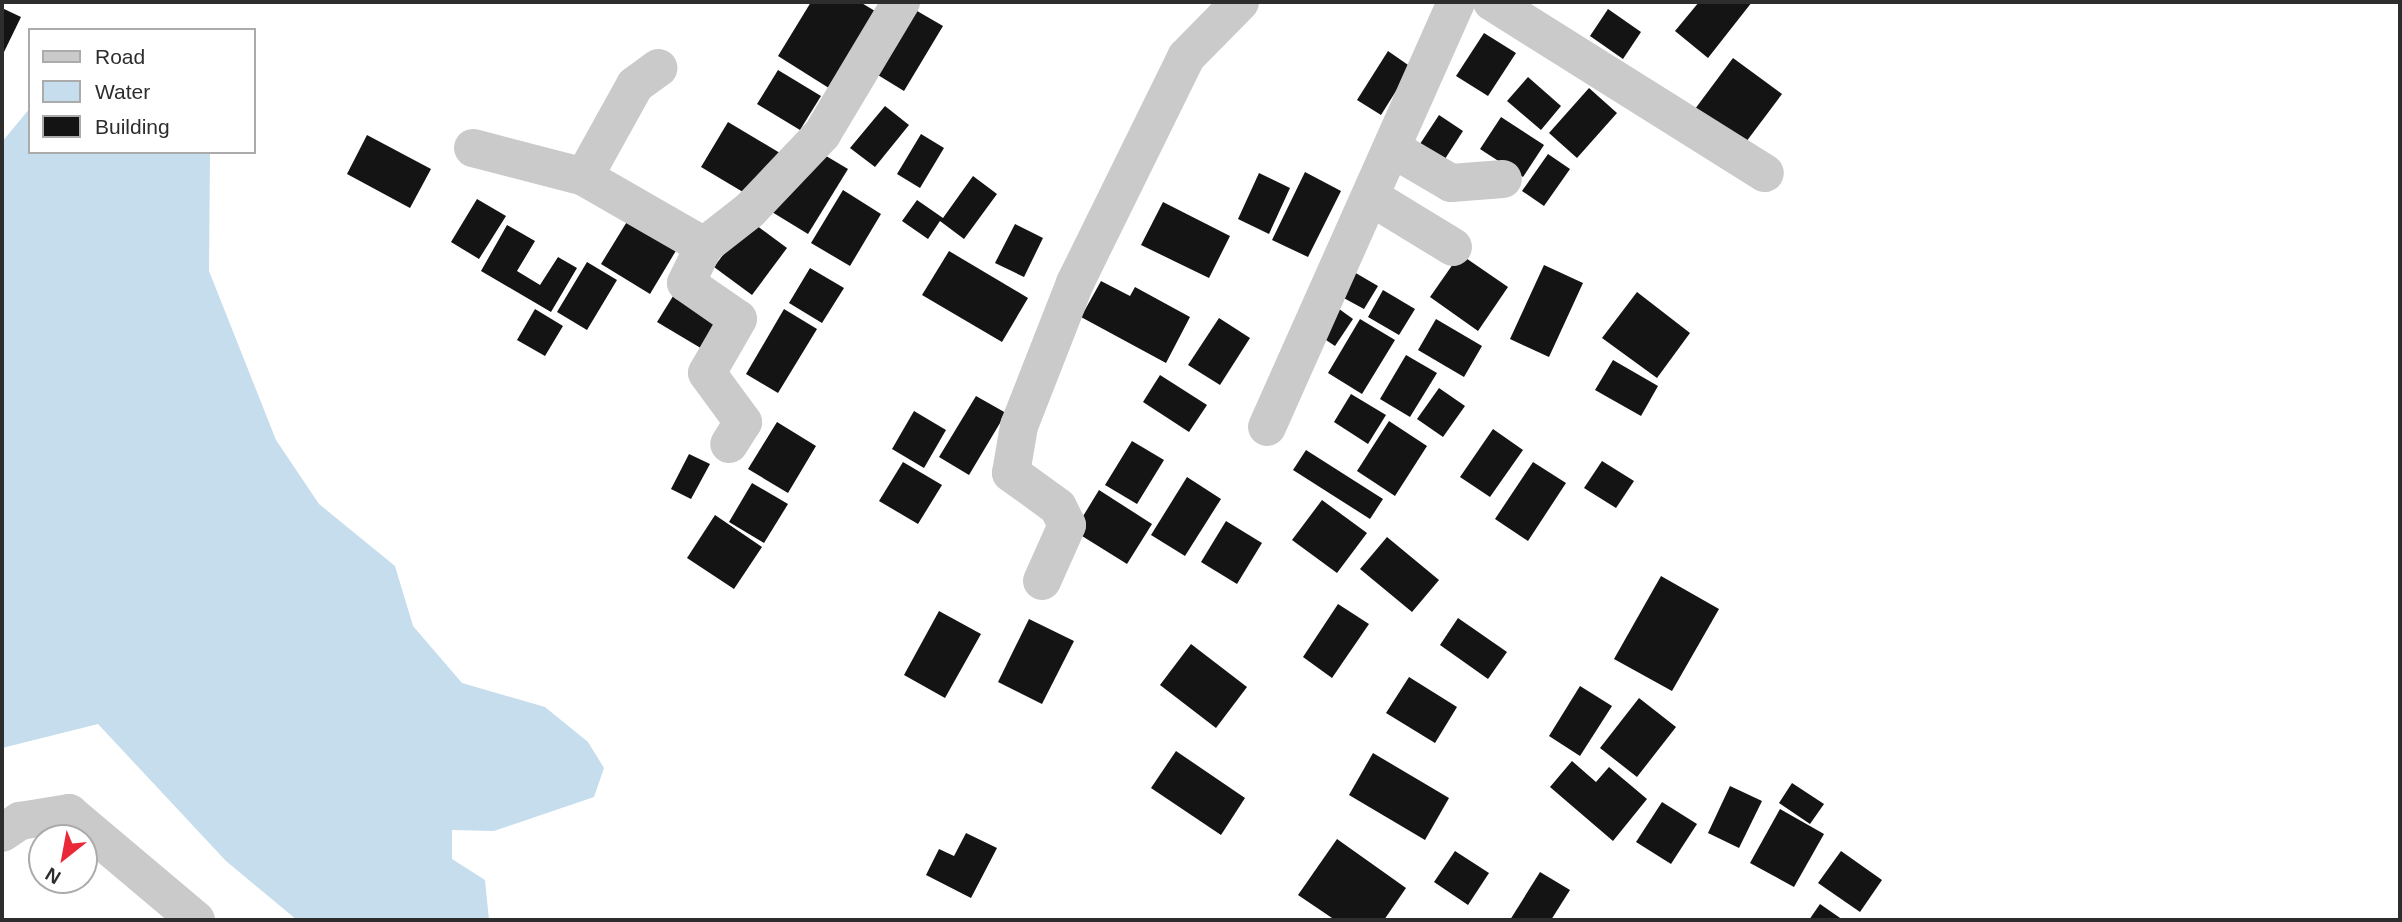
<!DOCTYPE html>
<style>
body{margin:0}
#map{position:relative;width:2402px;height:922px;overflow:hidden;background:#fff;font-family:Helvetica,sans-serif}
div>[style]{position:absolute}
.water>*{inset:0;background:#c5ddec}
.building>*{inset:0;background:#141414}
.minor>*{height:38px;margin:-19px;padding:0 19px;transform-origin:19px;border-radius:19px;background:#cacaca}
span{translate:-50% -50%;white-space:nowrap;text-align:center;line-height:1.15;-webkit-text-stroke:7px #fff;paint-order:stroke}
.frame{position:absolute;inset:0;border:4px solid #2d2d2d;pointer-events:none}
.legend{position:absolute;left:28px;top:28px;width:228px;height:126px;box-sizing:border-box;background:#fff;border:2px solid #ababab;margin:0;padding:9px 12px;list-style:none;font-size:21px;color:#2d2d2d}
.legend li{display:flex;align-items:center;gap:14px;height:35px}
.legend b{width:35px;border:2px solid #ababab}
.north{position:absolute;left:28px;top:824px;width:70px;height:70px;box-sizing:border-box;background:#fff;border:2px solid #ababab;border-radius:50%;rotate:211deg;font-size:19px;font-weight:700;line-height:28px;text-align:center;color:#2d2d2d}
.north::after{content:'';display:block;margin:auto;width:24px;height:32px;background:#e92938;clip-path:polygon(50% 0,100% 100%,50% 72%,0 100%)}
</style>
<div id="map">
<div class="water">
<i style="clip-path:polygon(30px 108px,30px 152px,210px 152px,209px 271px,276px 440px,319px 504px,395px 566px,413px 626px,462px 683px,545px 707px,588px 742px,604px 768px,594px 797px,494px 831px,452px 830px,452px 859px,485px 880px,489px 920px,297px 920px,226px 861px,98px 724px,2px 748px,2px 142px)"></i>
</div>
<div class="building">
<i style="clip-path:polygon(811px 2px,860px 2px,880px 14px,832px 90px,778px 56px)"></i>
<i style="clip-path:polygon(1699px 2px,1752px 2px,1708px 58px,1675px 31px)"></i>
<i style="clip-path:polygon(2px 8px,21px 17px,4px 52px,2px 51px)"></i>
<i style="clip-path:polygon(912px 8px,943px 26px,904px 91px,873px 72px)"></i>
<i style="clip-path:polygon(1608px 9px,1641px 32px,1623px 59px,1590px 36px)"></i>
<i style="clip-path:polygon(1484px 33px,1516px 53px,1488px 96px,1456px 76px)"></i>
<i style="clip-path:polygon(1388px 51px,1411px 67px,1381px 115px,1357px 100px)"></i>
<i style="clip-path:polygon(1733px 58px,1782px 94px,1743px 146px,1695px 109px)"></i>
<i style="clip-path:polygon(778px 70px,821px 96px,800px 130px,757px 104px)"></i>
<i style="clip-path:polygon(1528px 77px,1561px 106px,1541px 130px,1507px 101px)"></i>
<i style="clip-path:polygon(1589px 88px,1617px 113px,1577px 158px,1549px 133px)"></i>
<i style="clip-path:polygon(885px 106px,909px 125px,875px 167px,850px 148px)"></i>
<i style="clip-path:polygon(1439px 115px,1463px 131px,1443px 162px,1418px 147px)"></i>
<i style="clip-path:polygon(1501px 117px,1544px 145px,1523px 177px,1480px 149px)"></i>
<i style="clip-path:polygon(728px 122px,780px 153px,753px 198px,701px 167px)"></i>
<i style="clip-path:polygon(921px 134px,944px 148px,920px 188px,897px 174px)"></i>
<i style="clip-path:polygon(367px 135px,431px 169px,410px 208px,347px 174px)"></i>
<i style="clip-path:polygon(811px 147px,848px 169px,808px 234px,772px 212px)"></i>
<i style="clip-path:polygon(1548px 154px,1570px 169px,1544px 206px,1522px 191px)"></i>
<i style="clip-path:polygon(1305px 172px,1341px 191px,1308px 257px,1272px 240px)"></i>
<i style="clip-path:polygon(1259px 173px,1290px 188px,1269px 234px,1238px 219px)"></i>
<i style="clip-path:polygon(973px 176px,997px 194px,964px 239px,940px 221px,928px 239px,902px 221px,917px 200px,943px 218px)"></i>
<i style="clip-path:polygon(843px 190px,881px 214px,850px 266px,811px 243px)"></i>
<i style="clip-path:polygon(477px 199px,506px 216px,479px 259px,451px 242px)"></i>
<i style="clip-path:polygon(1163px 202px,1230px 236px,1209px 278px,1141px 245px)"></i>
<i style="clip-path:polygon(628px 220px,677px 249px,650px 294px,601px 264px)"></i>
<i style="clip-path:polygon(749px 220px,787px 248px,752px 295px,714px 267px)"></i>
<i style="clip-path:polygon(1015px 224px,1043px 238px,1024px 277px,995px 263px)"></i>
<i style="clip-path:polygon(507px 225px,535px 241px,517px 271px,540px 285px,558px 257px,577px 268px,551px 312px,481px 271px)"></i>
<i style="clip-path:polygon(949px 251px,1028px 298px,1002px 342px,922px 295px)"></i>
<i style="clip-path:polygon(1460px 254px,1508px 287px,1478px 331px,1430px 297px)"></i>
<i style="clip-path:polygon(587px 262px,617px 280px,587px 330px,557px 312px)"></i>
<i style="clip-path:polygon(1544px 265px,1583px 283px,1549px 357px,1510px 339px)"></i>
<i style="clip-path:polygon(810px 268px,844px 288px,822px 323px,789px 303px)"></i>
<i style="clip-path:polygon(1354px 272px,1378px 286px,1364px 309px,1340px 296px)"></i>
<i style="clip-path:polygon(1101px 281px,1130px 296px,1135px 287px,1190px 317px,1166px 363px,1081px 317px)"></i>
<i style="clip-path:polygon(1383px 290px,1415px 309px,1399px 335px,1368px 317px)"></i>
<i style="clip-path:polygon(1637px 292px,1690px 333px,1657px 378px,1602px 338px)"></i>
<i style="clip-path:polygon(675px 293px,721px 321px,704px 350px,657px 322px)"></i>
<i style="clip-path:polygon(1335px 306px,1353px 319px,1335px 346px,1317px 334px)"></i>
<i style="clip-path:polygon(535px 309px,563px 326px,545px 356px,517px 340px)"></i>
<i style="clip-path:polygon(784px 309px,817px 329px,778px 393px,746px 374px)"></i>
<i style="clip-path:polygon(1219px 318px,1250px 338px,1220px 385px,1188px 365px)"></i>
<i style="clip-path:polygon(1360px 319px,1395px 340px,1362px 394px,1328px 373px)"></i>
<i style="clip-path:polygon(1436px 319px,1482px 346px,1464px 377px,1418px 350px)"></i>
<i style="clip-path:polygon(1406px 355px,1437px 373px,1410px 417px,1380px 399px)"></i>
<i style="clip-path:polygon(1613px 360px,1658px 386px,1641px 416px,1595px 390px)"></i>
<i style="clip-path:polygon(1160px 375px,1207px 405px,1189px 432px,1143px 402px)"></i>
<i style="clip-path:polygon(1439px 388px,1465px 406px,1443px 437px,1417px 419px)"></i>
<i style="clip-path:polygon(1351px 394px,1386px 415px,1368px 444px,1334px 422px)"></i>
<i style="clip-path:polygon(976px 396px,1006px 413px,969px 475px,939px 457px)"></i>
<i style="clip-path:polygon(914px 411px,946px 430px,924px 468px,892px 449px)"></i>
<i style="clip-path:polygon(1389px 421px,1427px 446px,1395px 496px,1357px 471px)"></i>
<i style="clip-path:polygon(777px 422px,816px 446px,788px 493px,748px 469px)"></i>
<i style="clip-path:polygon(1493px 429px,1523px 450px,1490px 497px,1460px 477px)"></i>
<i style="clip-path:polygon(1132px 441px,1164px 460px,1137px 504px,1105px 485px)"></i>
<i style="clip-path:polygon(1306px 450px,1383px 499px,1370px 519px,1293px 470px)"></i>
<i style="clip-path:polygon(689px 454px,710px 464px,691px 499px,671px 489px)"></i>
<i style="clip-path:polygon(1602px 461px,1634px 481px,1616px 508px,1584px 488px)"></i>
<i style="clip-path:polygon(903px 462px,942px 485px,918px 524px,879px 501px)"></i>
<i style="clip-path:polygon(1533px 462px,1566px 483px,1528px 541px,1495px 519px)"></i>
<i style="clip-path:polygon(1187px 477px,1221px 499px,1185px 556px,1151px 535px)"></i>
<i style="clip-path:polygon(752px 483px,788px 504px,764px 543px,729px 522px)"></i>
<i style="clip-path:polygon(1099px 490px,1152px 524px,1127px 564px,1074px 531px)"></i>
<i style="clip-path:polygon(1322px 500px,1367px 533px,1337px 573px,1292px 540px)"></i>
<i style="clip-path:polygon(715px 515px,762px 547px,734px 589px,687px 558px)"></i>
<i style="clip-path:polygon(1226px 521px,1262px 543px,1237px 584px,1201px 562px)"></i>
<i style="clip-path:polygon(1387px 537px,1439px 580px,1412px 612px,1360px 569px)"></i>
<i style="clip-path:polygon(1661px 576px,1719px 609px,1672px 691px,1614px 659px)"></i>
<i style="clip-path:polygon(1338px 604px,1369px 624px,1332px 678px,1303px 657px)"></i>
<i style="clip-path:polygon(939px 611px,981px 634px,945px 698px,904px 675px)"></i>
<i style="clip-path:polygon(1458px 618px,1507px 652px,1488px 679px,1440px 645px)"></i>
<i style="clip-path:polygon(1029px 619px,1074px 641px,1042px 704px,998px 682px)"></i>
<i style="clip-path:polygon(1191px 644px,1247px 687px,1216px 728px,1160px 685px)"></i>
<i style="clip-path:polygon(1409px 677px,1457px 707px,1435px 743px,1386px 713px)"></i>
<i style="clip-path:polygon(1580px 686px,1612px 706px,1580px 756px,1549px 736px)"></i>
<i style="clip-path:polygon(1639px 698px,1676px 727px,1637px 777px,1600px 748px)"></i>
<i style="clip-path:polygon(1176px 751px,1245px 798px,1221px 835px,1151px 788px)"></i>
<i style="clip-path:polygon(1373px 753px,1449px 798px,1425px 840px,1349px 795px)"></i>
<i style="clip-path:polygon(1572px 761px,1596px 782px,1609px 767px,1647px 799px,1613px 841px,1550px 787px)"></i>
<i style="clip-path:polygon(1792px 783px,1824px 804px,1810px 824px,1779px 803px)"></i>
<i style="clip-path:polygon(1730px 786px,1762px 801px,1739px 848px,1708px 833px)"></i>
<i style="clip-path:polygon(1662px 802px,1697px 824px,1671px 864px,1636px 842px)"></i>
<i style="clip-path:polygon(1780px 809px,1824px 834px,1794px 887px,1750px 863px)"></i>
<i style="clip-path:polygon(966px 833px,997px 848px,971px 898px,926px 875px,939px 849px,954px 856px)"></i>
<i style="clip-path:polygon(1337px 839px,1406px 888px,1384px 920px,1335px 920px,1298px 895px)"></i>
<i style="clip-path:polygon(1455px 851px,1489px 873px,1468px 905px,1434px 882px)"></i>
<i style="clip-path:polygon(1841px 851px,1882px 880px,1860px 912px,1818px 883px)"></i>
<i style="clip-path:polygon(1540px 872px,1570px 890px,1551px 920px,1510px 920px)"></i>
<i style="clip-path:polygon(1820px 904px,1843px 920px,1809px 920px)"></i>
</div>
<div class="minor">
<i style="left:1492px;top:2px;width:322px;rotate:32.1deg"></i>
<i style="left:473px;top:148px;width:115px;rotate:14.6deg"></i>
<i style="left:584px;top:177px;width:138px;rotate:29.9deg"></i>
<i style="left:704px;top:246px;width:41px;rotate:115.9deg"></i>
<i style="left:686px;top:283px;width:63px;rotate:34.7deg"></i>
<i style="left:738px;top:319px;width:62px;rotate:119.9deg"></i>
<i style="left:707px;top:373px;width:61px;rotate:53.7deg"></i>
<i style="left:743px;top:422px;width:26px;rotate:122deg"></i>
<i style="left:1393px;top:149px;width:67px;rotate:30.4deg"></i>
<i style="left:1451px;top:183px;width:52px;rotate:-4.4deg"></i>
<i style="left:584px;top:177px;width:105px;rotate:-61deg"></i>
<i style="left:635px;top:85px;width:29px;rotate:-36deg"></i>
<i style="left:1371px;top:197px;width:96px;rotate:31.4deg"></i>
<i style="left:704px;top:246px;width:58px;rotate:-38deg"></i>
<i style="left:750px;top:210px;width:105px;rotate:-46.5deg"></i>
<i style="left:822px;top:134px;width:154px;rotate:-59.1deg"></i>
<i style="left:1267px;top:427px;width:465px;rotate:-66deg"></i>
<i style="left:1042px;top:581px;width:61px;rotate:-65.9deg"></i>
<i style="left:1067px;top:525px;width:20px;rotate:-117deg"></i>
<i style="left:1058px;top:507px;width:58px;rotate:-144.1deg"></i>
<i style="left:1011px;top:473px;width:48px;rotate:-80.3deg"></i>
<i style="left:1019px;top:426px;width:154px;rotate:-68.6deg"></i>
<i style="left:1075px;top:283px;width:252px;rotate:-63.8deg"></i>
<i style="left:1186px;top:57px;width:77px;rotate:-45.5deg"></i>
<i style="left:2px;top:833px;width:22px;rotate:-34deg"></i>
<i style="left:20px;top:821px;width:50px;rotate:-9.3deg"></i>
<i style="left:69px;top:813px;width:166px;rotate:40.1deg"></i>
</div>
<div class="frame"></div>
<ul class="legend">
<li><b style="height:9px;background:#cacaca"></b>Road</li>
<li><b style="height:19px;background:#c5ddec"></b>Water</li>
<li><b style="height:19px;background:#141414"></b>Building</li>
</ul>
<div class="north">N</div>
</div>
